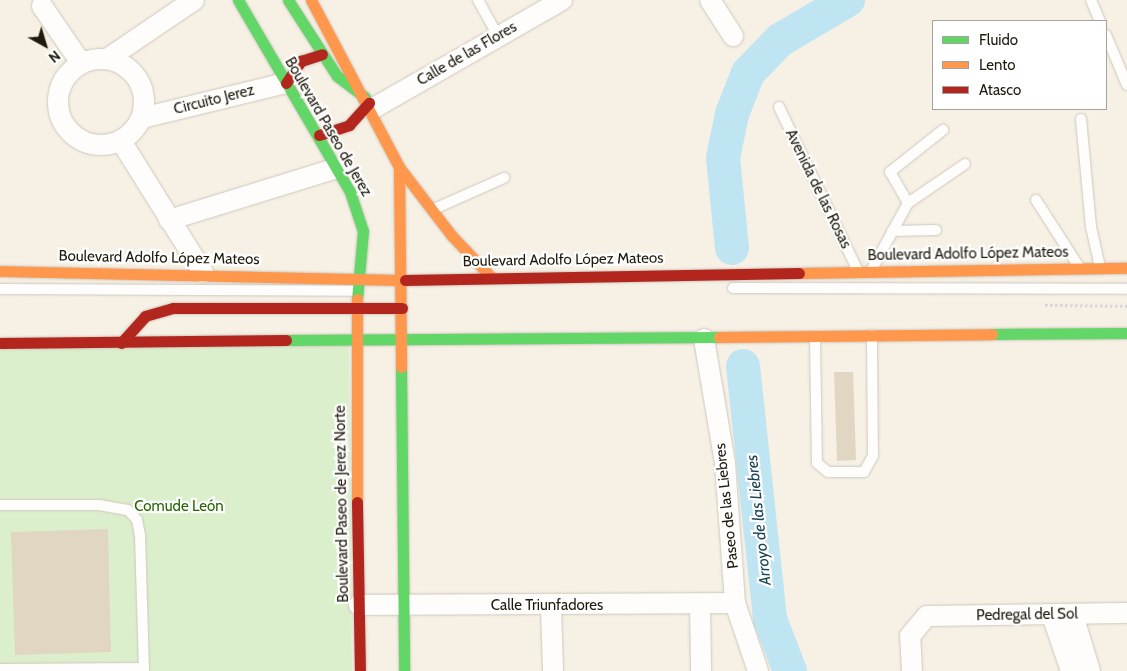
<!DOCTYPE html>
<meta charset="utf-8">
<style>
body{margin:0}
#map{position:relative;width:1127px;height:671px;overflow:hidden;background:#f6f0e5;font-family:Cabin,sans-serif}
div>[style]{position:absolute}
.green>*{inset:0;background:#dcefcd}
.river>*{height:34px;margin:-17px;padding:0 17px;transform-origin:17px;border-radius:17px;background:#c0e5f2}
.building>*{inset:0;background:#e1d6c2}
.path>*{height:3px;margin-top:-1.5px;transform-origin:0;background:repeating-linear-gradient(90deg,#d9d6d3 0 2.5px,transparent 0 5px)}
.roads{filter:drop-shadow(0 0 1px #cec7bc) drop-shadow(0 0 1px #cec7bc)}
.lane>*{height:10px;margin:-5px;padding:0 5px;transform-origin:5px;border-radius:5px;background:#fefdfb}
.street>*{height:20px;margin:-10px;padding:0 10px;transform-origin:10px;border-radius:10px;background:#fefdfb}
.street>.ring{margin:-10px;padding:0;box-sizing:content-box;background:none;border:20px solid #fefdfb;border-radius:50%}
.fast>*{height:11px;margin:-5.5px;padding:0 5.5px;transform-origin:5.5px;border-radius:5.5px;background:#63d668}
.slow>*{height:11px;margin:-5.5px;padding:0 5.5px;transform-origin:5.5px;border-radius:5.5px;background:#ff974d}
.jam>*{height:11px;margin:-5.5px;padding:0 5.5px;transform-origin:5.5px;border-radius:5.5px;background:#b3261e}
span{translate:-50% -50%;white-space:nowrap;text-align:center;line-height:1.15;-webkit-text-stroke:4.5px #fff;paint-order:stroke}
.street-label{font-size:15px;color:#201a0d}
.park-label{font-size:15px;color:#256501}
.water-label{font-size:16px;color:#1a4556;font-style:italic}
.legend{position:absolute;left:932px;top:20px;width:175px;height:90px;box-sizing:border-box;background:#fff;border:1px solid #a6a39e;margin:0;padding:6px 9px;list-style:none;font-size:15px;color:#201a0d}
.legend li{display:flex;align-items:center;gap:10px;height:25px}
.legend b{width:25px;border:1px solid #a6a39e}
.north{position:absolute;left:20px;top:20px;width:50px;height:50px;-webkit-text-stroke:4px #fff;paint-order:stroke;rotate:141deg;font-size:14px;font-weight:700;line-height:20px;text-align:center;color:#201a0d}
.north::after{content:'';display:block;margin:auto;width:18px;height:22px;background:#201a0d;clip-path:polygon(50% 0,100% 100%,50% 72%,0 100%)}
</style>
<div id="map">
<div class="green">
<i style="clip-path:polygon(0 337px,349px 338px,352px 671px,0 671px)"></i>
</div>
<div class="river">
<i style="left:732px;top:248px;width:90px;rotate:-95.7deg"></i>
<i style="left:723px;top:158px;width:45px;rotate:-78.4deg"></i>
<i style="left:732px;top:114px;width:44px;rotate:-68.7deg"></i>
<i style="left:748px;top:73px;width:46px;rotate:-45.9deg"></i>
<i style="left:780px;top:40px;width:79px;rotate:-30.5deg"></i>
<i style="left:743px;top:366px;width:254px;rotate:83.9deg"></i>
<i style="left:770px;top:619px;width:56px;rotate:69deg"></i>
</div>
<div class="building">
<i style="clip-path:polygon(834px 372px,853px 372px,856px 460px,837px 461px)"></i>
<i style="clip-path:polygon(108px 529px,111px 652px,15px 655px,11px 532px)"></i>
</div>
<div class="path">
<i style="left:1045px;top:305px;width:82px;rotate:0.7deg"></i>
</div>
<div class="roads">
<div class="lane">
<i style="left:478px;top:0;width:41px;rotate:60.9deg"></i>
<i style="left:1091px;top:0;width:23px;rotate:67deg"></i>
<i style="left:1106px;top:35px;width:54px;rotate:67.2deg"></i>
<i style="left:779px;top:107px;width:180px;rotate:64.3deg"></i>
<i style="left:1081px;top:119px;width:108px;rotate:84.7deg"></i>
<i style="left:1091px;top:227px;width:41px;rotate:77.3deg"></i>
<i style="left:1036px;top:200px;width:80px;rotate:57.3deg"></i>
<i style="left:908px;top:203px;width:36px;rotate:-120deg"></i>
<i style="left:890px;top:172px;width:68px;rotate:-38.4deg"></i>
<i style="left:434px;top:209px;width:77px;rotate:-23.9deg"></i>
<i style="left:892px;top:231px;width:44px;rotate:-1.3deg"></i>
<i style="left:872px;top:269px;width:75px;rotate:-61.4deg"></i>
<i style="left:908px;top:203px;width:69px;rotate:-34.4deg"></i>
<i style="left:733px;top:288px;width:394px;rotate:0.1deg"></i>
<i style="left:0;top:289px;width:356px;rotate:0.3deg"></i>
<i style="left:815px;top:338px;width:125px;rotate:89.1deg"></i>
<i style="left:817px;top:463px;width:14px;rotate:39deg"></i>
<i style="left:828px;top:472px;width:36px"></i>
<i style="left:864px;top:472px;width:18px;rotate:-61deg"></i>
<i style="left:873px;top:456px;width:121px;rotate:-90.5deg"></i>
<i style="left:0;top:505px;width:99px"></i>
<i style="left:99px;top:505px;width:29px;rotate:10deg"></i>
<i style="left:128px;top:510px;width:13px;rotate:48deg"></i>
<i style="left:137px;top:520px;width:15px;rotate:79deg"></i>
<i style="left:140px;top:535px;width:136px;rotate:88.3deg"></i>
<i style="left:0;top:669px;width:144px;rotate:-0.4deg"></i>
</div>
<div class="street">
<i style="left:710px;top:0;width:43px;rotate:57.4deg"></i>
<i style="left:42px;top:6px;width:69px;rotate:55.6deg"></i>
<i style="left:107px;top:59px;width:105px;rotate:-34.1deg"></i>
<i class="ring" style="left:58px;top:59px;width:66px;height:66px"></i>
<i style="left:372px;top:109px;width:219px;rotate:-29.8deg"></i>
<i style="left:142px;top:118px;width:148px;rotate:-13.7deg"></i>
<i style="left:121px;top:141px;width:155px;rotate:58deg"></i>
<i style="left:169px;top:220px;width:176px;rotate:-17.2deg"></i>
<i style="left:704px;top:339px;width:126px;rotate:80.4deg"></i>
<i style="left:725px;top:463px;width:140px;rotate:85.9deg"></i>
<i style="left:735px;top:603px;width:72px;rotate:71.3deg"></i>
<i style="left:700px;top:604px;width:67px;rotate:89.1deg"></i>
<i style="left:359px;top:605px;width:376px;rotate:-0.3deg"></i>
<i style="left:551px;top:607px;width:64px;rotate:88.2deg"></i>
<i style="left:1052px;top:615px;width:59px;rotate:71.3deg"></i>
<i style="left:1073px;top:615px;width:59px;rotate:73.1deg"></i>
<i style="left:912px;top:671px;width:35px;rotate:-93deg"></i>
<i style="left:910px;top:636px;width:26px;rotate:-50deg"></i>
<i style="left:927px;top:616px;width:200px;rotate:-0.9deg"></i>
</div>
<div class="fast">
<i style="left:238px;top:0;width:222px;rotate:59.7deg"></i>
<i style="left:350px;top:192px;width:41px;rotate:71.6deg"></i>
<i style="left:363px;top:231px;width:68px;rotate:95deg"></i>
<i style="left:288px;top:0;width:90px;rotate:57.2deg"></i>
<i style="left:337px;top:76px;width:35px;rotate:37deg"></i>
<i style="left:992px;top:334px;width:135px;rotate:-0.4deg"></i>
<i style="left:286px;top:340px;width:433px;rotate:-0.4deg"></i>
<i style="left:401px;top:367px;width:304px;rotate:89.4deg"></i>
</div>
<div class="slow">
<i style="left:311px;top:0;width:189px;rotate:62.2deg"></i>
<i style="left:399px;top:167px;width:200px;rotate:89.4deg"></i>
<i style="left:399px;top:167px;width:87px;rotate:52.5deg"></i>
<i style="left:452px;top:236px;width:57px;rotate:46.4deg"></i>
<i style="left:0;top:271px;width:405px;rotate:1.3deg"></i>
<i style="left:799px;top:273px;width:328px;rotate:-0.9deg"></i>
<i style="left:719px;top:337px;width:273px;rotate:-0.6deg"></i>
<i style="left:357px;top:502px;width:203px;rotate:-90deg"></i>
</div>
<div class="jam">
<i style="left:286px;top:83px;width:27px;rotate:-56deg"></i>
<i style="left:301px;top:61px;width:22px;rotate:-18deg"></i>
<i style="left:319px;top:135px;width:32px;rotate:-18deg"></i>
<i style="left:349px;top:125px;width:30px;rotate:-48deg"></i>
<i style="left:405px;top:280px;width:394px;rotate:-1deg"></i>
<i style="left:0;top:343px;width:286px;rotate:-0.6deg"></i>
<i style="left:121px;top:343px;width:36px;rotate:-48deg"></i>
<i style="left:145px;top:316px;width:29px;rotate:-16deg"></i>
<i style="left:173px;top:308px;width:229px"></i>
<i style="left:357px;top:502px;width:169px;rotate:89deg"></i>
</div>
</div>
<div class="street-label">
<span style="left:467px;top:54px;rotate:-30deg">Calle de las Flores</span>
<span style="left:214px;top:100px;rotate:-14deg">Circuito Jerez</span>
<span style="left:328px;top:127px;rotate:60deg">Boulevard Paseo de Jerez</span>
<span style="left:818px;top:189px;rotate:64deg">Avenida de las Rosas</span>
<span style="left:968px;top:254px;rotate:-1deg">Boulevard Adolfo López Mateos</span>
<span style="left:159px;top:258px;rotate:1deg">Boulevard Adolfo López Mateos</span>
<span style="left:563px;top:260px;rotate:-1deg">Boulevard Adolfo López Mateos</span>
<span style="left:342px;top:504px;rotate:-91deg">Boulevard Paseo de Jerez Norte</span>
<span style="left:727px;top:506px;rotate:-96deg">Paseo de las Liebres</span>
<span style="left:547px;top:606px">Calle Triunfadores</span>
<span style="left:1027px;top:615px;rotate:-1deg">Pedregal del Sol</span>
</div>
<div class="park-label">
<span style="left:179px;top:507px">Comude León</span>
</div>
<div class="water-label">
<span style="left:759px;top:520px;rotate:-96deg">Arroyo de las Liebres</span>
</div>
<ul class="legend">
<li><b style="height:6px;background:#63d668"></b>Fluido</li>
<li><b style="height:6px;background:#ff974d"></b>Lento</li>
<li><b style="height:6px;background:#b3261e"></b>Atasco</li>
</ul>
<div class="north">N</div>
</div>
